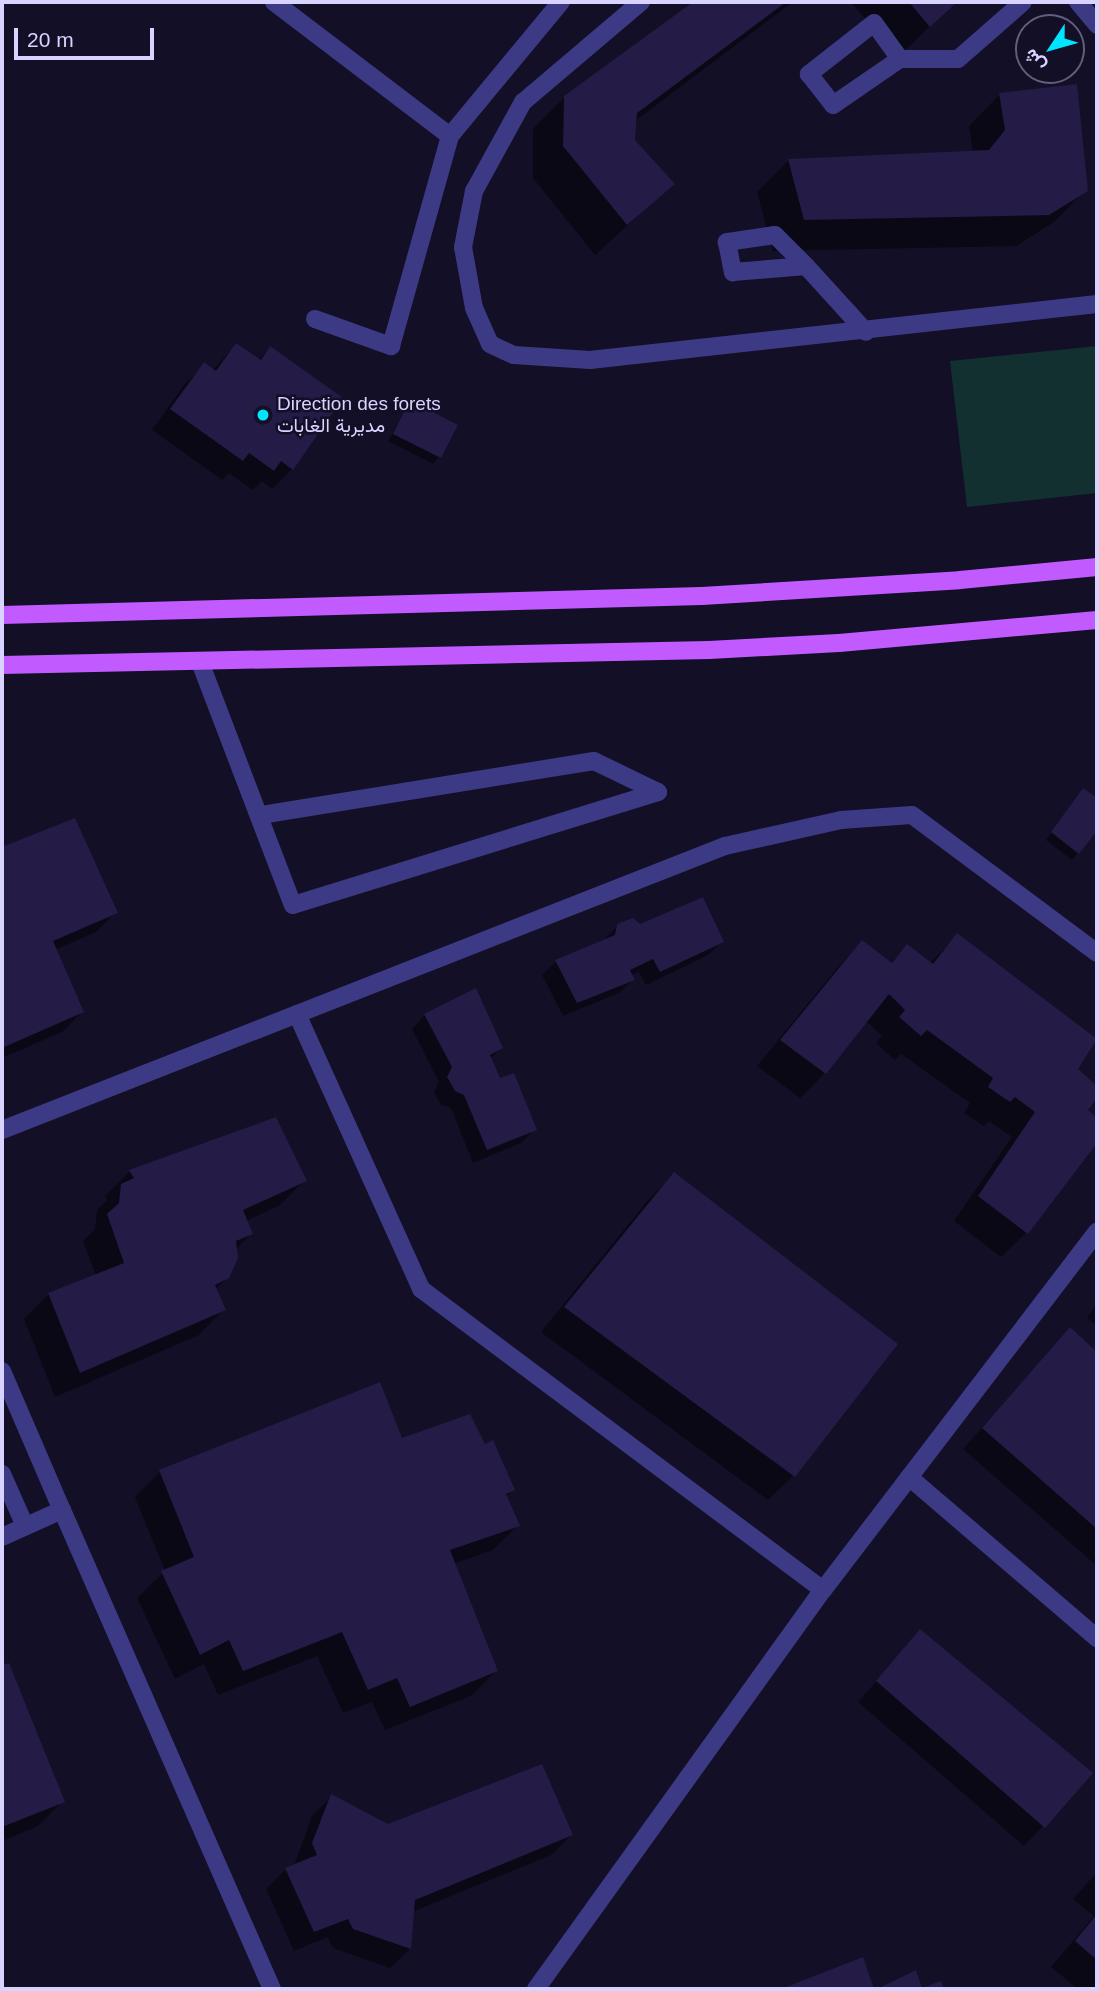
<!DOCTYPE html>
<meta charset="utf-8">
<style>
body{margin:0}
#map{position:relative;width:1099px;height:1991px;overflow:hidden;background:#130f26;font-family:Arial,Vazirmatn,sans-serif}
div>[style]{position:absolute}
.green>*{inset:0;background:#12302f}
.shadow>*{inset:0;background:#0007}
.building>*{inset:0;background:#241b47}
.minor>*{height:18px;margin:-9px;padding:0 9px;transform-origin:9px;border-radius:9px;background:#3d3a85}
.major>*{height:18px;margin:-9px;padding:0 9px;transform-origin:9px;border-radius:9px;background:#c25bff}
.dots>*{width:19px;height:19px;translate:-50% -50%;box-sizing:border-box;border:4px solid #130f26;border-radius:50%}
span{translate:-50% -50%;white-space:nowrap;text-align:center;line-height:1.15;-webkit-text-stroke:5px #130f26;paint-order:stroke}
.poi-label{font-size:19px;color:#d9d4ff}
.left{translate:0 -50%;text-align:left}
.frame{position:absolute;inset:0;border:4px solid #d9d4ff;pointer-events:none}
.north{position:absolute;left:1015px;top:14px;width:70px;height:70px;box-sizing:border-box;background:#130f26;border:2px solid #625e7d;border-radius:50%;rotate:234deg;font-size:19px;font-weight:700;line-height:28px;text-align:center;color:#d9d4ff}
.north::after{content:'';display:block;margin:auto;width:24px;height:32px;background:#00e5ff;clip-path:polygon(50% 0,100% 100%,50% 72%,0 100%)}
.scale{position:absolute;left:14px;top:28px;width:140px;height:32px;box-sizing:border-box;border:4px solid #d9d4ff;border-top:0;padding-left:9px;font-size:21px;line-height:24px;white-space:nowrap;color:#d9d4ff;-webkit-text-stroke:5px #130f26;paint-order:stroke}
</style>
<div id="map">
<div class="green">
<i style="clip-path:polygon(1097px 346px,1097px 493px,967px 507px,950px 361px)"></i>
</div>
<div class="shadow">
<i style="clip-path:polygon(696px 2px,793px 2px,635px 121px,634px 140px,673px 184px,595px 255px,533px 178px,533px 129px,565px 97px)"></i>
<i style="clip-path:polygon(851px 2px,955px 2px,898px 57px)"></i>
<i style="clip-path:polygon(1000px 94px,1086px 190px,1054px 222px,1016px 246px,773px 251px,757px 192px,789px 160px,973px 152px,969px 126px)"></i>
<i style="clip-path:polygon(236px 345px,258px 360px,270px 348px,292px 469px,272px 489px,262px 481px,253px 490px,229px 473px,222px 480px,152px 430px,184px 385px,204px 365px,212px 371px)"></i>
<i style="clip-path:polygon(411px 402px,439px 457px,433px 464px,388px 441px)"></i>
<i style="clip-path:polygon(1083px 790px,1097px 801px,1097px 828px,1072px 860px,1046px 840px)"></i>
<i style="clip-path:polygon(74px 821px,116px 912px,96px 932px,55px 950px,82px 1012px,62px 1032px,2px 1058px,2px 849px)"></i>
<i style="clip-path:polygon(618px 925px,640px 925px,722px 942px,708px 955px,646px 985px,639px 972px,631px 975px,633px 980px,619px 993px,563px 1016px,542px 975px,556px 961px,604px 940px)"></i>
<i style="clip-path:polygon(958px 935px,1096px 1040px,1076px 1069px,1097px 1088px,1097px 1095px,1086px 1111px,1097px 1120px,1097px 1141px,1026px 1233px,1001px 1257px,954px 1221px,1012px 1137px,989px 1121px,984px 1126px,964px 1113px,970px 1103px,901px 1054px,895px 1060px,876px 1043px,882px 1036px,866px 1021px,825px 1073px,800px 1098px,757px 1066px,838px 967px,862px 942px,890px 964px,907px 946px,930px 963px)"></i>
<i style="clip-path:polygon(425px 1015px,501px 1048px,490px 1059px,499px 1080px,535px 1129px,521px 1143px,473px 1163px,451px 1108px,441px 1105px,434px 1092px,439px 1082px,412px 1029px)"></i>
<i style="clip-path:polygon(130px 1171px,305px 1180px,280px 1205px,246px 1221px,251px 1234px,235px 1250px,228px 1277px,215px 1290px,223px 1310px,199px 1335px,55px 1397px,24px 1319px,49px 1294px,96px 1276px,83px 1241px,95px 1229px,97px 1210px,107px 1200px,105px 1196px)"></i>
<i style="clip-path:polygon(674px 1174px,793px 1476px,768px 1500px,541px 1332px,649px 1199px)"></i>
<i style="clip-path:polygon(1097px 1304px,1097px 1326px,1087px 1318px)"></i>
<i style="clip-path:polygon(1070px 1330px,1097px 1354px,1097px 1566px,963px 1449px)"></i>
<i style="clip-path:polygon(401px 1440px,484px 1446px,513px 1489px,506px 1497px,518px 1525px,493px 1550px,453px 1564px,496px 1671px,471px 1696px,385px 1730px,372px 1702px,343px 1713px,317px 1656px,218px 1695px,204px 1664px,175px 1679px,137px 1598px,165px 1571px,135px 1497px,160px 1472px)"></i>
<i style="clip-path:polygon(920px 1632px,1043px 1826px,1024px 1846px,858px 1702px)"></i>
<i style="clip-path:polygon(8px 1665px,63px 1801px,38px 1826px,2px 1841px,2px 1667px)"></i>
<i style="clip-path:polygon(332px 1796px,388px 1826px,571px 1835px,551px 1855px,412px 1912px,410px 1949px,390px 1968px,333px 1948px,328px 1937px,294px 1951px,266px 1889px,286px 1869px,294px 1866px,312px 1816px)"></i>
<i style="clip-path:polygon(1097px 1872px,1097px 1989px,1078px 1989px,1051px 1967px,1094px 1916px,1073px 1899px)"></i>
</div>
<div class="building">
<i style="clip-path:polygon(693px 2px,786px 2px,637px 113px,635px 140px,675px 184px,627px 225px,563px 146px,564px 96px)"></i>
<i style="clip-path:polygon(909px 2px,957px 2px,930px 27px)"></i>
<i style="clip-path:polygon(1077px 84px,1088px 191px,1049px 215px,804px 220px,788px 159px,989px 150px,1005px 130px,999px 93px)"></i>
<i style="clip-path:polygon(236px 343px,261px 360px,270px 346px,343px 398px,293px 470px,281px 461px,274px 471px,249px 453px,243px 461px,170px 409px,204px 362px,216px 371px)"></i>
<i style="clip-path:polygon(410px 400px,458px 425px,441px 458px,393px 434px)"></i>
<i style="clip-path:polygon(1083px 788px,1097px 798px,1097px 831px,1079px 854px,1051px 832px)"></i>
<i style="clip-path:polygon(75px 818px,118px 913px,53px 941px,84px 1012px,2px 1048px,2px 847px)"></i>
<i style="clip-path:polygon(703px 897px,724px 942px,660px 972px,653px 959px,630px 970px,635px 980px,577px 1003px,555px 960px,615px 935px,617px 924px,633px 918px,640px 924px)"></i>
<i style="clip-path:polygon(957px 933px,1097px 1039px,1078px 1069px,1097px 1086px,1097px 1098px,1088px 1110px,1097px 1118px,1097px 1143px,1028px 1234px,978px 1196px,1035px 1112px,1015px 1097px,1010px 1102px,988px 1087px,993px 1078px,927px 1030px,921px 1036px,899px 1017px,905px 1010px,889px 994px,826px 1074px,780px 1040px,862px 940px,892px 963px,907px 944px,933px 964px)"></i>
<i style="clip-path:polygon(476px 988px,503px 1048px,490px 1055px,500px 1078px,514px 1073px,537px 1130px,487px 1150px,464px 1095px,455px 1091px,447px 1077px,452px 1067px,424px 1014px)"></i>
<i style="clip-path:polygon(276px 1117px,307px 1181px,243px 1210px,253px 1234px,236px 1241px,238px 1258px,229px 1278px,215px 1285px,226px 1310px,80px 1373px,48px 1293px,124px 1263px,107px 1214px,119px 1203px,121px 1184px,134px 1178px,129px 1170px)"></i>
<i style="clip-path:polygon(674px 1172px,898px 1344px,795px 1477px,564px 1307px)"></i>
<i style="clip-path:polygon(1070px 1327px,1097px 1352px,1097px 1529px,982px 1428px)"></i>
<i style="clip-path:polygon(380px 1382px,402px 1438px,470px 1414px,485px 1444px,493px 1440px,515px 1490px,506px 1494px,520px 1526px,450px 1550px,498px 1671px,410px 1707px,397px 1678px,368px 1690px,342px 1632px,243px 1671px,229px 1640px,200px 1655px,161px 1571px,194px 1557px,159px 1470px)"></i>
<i style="clip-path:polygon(920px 1629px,1093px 1773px,1045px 1828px,876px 1681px)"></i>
<i style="clip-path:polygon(9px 1663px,65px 1802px,2px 1827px,2px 1665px)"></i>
<i style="clip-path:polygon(542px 1764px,573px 1835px,415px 1900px,411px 1949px,353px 1929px,348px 1919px,314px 1932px,285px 1868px,317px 1855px,312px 1843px,331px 1794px,388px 1824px)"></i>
<i style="clip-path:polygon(1097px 1914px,1097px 1960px,1075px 1941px)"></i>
<i style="clip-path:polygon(863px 1957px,874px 1989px,781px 1989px)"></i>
<i style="clip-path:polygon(916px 1970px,922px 1988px,941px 1981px,944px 1989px,877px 1989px)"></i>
</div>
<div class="minor">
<i style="left:274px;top:2px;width:221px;rotate:37.3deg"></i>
<i style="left:450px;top:136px;width:174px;rotate:-50.4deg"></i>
<i style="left:641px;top:2px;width:155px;rotate:139.7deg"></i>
<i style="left:523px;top:102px;width:102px;rotate:118.8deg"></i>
<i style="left:474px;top:191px;width:57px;rotate:101.1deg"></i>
<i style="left:463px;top:247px;width:62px;rotate:79.8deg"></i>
<i style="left:474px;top:308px;width:39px;rotate:66deg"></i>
<i style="left:490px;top:344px;width:26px;rotate:25deg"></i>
<i style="left:514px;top:355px;width:76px;rotate:3.8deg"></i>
<i style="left:590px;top:360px;width:510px;rotate:-6.3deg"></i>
<i style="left:1078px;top:2px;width:30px;rotate:50deg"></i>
<i style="left:900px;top:59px;width:44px;rotate:-125.8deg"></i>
<i style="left:874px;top:23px;width:83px;rotate:141.9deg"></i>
<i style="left:809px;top:74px;width:39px;rotate:52deg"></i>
<i style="left:833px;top:105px;width:81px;rotate:-34.5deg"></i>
<i style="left:900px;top:59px;width:58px"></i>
<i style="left:958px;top:59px;width:86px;rotate:-41.2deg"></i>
<i style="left:806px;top:266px;width:44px;rotate:-135deg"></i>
<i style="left:775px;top:235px;width:49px;rotate:171.7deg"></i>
<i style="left:727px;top:242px;width:31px;rotate:79deg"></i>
<i style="left:733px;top:272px;width:73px;rotate:-4.7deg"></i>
<i style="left:806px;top:266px;width:89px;rotate:47.7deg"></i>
<i style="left:315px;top:319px;width:81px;rotate:19.6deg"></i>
<i style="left:391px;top:346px;width:218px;rotate:-74.3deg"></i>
<i style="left:200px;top:662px;width:260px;rotate:69.1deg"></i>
<i style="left:293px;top:905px;width:382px;rotate:-17.2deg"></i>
<i style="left:658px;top:792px;width:71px;rotate:-154.2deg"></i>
<i style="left:594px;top:761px;width:338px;rotate:170.8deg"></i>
<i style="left:297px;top:1014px;width:302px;rotate:65.7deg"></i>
<i style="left:421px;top:1289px;width:502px;rotate:36.82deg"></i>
<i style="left:823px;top:1590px;width:451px;rotate:-52.6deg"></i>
<i style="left:2px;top:1130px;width:777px;rotate:-21.45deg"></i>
<i style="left:725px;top:846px;width:119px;rotate:-12.6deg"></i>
<i style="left:841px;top:820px;width:71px;rotate:-4deg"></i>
<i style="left:912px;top:815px;width:231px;rotate:36.7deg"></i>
<i style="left:2px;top:1371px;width:151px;rotate:66.7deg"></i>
<i style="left:62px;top:1510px;width:66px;rotate:155.8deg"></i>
<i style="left:2px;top:1474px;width:57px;rotate:66.1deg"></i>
<i style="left:909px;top:1477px;width:248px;rotate:40.6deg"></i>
<i style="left:62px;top:1510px;width:523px;rotate:66.33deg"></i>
<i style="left:536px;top:1989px;width:491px;rotate:-54.3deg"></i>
</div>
<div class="major">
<i style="left:2px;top:615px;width:700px;rotate:-1.55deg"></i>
<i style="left:702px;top:596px;width:258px;rotate:-3.5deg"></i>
<i style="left:960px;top:580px;width:138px;rotate:-5.4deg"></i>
<i style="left:2px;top:665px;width:707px;rotate:-1.22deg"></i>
<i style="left:709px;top:650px;width:130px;rotate:-3.1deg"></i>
<i style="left:839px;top:643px;width:259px;rotate:-5.1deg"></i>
</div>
<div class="dots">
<i style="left:263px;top:415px;background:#00e5ff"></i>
</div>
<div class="poi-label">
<span class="left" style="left:277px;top:415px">Direction des forets<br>مديرية الغابات</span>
</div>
<div class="frame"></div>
<div class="north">ش</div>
<div class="scale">20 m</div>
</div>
